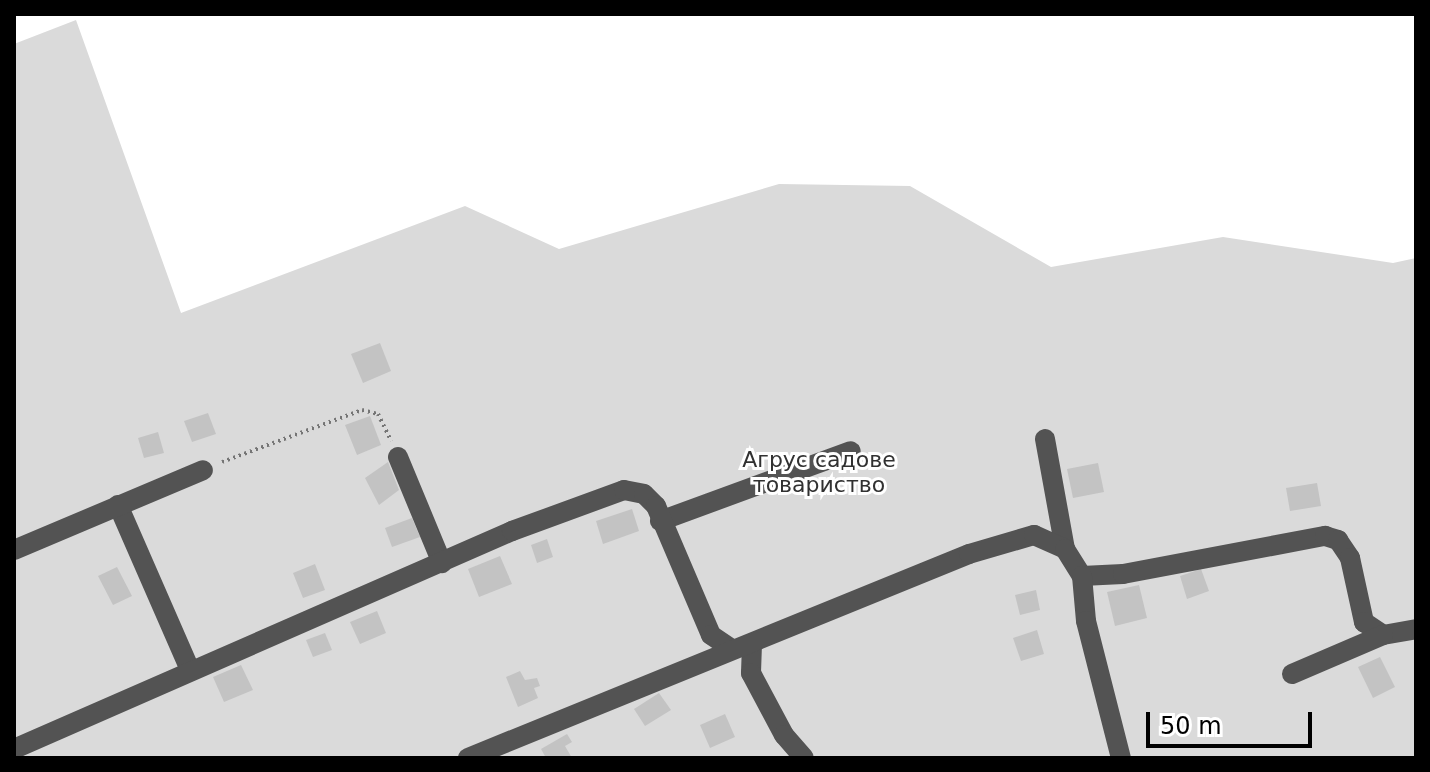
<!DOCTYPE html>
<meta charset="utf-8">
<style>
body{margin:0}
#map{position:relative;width:1430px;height:772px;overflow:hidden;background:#fff;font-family:"DejaVu Sans",sans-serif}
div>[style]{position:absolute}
.green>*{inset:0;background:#dadada}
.building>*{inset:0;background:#c3c3c3}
.path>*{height:4px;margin-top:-2px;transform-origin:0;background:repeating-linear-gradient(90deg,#757575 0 2px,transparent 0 6px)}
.minor>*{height:20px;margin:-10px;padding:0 10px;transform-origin:10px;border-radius:10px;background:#535353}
span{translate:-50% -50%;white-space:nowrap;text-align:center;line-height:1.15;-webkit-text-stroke:6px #fff;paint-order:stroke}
.park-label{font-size:22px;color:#313131}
.frame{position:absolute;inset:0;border:16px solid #000;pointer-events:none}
.scale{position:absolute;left:1146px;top:712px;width:166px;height:36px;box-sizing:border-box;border:4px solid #000;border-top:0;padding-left:10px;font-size:24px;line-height:28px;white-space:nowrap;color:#000;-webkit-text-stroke:6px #fff;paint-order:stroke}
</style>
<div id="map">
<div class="green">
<i style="clip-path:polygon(76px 20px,181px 313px,465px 206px,559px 249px,779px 184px,910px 186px,1051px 267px,1223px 237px,1393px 263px,1416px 258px,1416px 758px,14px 758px,14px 44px)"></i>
</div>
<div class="building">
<i style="clip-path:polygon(380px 343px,391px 371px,363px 383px,351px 354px)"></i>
<i style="clip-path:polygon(208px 413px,216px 434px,192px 442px,184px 421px)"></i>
<i style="clip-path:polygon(370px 416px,381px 445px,357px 455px,345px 425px)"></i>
<i style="clip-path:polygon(158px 432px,164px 453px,144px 458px,138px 438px)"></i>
<i style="clip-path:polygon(388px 462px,399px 490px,379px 505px,365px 478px)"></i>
<i style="clip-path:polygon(1098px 463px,1104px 492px,1073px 498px,1067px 469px)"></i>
<i style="clip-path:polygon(1317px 483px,1321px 506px,1290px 511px,1286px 488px)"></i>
<i style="clip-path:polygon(632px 509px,639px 531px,603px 544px,596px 521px)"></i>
<i style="clip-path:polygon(412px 518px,420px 537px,392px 547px,385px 528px)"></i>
<i style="clip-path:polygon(547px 539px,553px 557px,537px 563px,531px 545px)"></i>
<i style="clip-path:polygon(500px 556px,512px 584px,479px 597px,468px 569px)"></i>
<i style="clip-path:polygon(315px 564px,325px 590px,303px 598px,293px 573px)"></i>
<i style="clip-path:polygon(117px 567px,132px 596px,113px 605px,98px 576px)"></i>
<i style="clip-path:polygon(1201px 569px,1209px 591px,1187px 599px,1180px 576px)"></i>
<i style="clip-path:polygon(1139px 585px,1147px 618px,1115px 626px,1107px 592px)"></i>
<i style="clip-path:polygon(1036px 590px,1040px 610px,1020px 615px,1015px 595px)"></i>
<i style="clip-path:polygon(377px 611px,386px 633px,360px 644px,350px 622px)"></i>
<i style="clip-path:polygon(1037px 630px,1044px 654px,1021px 661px,1013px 638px)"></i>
<i style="clip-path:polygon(325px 633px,332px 650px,313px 657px,306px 640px)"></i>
<i style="clip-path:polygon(1380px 657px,1395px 687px,1373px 698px,1358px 667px)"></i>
<i style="clip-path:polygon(241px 665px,253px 690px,224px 702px,213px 677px)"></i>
<i style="clip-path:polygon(520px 671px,525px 680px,537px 678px,540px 686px,534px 688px,538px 698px,518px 707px,506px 677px)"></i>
<i style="clip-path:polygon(659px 693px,671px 710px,645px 726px,634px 709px)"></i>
<i style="clip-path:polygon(725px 714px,735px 737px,710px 748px,700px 725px)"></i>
<i style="clip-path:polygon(567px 734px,572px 742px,565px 746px,572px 758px,546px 758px,541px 749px)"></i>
</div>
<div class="path">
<i style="left:222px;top:462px;width:149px;rotate:-20.4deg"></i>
<i style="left:362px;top:410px;width:16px;rotate:14deg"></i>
<i style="left:378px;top:414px;width:30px;rotate:64deg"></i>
</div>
<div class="minor">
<i style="left:1045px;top:439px;width:112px;rotate:79.7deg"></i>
<i style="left:398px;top:457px;width:115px;rotate:67.5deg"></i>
<i style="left:118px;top:505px;width:180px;rotate:66.4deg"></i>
<i style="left:660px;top:521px;width:203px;rotate:-20.1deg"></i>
<i style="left:14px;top:550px;width:205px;rotate:-22.9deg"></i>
<i style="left:1082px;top:576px;width:41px;rotate:-2.8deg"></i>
<i style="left:1123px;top:574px;width:206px;rotate:-10.7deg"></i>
<i style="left:1325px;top:536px;width:14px;rotate:17deg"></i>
<i style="left:1338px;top:540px;width:22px;rotate:56deg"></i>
<i style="left:1350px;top:558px;width:66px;rotate:77.7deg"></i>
<i style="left:1364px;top:622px;width:23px;rotate:34deg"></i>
<i style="left:1383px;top:635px;width:34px;rotate:-10deg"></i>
<i style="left:752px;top:644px;width:29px;rotate:92deg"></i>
<i style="left:751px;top:673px;width:70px;rotate:62deg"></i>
<i style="left:784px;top:735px;width:30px;rotate:49deg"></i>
<i style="left:1292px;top:674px;width:99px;rotate:-23.2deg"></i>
<i style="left:14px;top:749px;width:544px;rotate:-23.64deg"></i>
<i style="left:512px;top:531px;width:119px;rotate:-20.1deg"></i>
<i style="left:624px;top:490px;width:20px;rotate:11deg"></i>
<i style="left:644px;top:494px;width:17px;rotate:45deg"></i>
<i style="left:656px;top:506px;width:140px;rotate:66.9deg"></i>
<i style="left:711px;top:635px;width:25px;rotate:34deg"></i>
<i style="left:468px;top:758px;width:541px;rotate:-22.16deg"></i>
<i style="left:969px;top:554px;width:68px;rotate:-16.3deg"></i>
<i style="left:1034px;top:535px;width:34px;rotate:24deg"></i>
<i style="left:1065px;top:549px;width:32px;rotate:58deg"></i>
<i style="left:1082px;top:576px;width:45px;rotate:84.9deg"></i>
<i style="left:1086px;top:621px;width:141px;rotate:75.7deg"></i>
</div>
<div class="park-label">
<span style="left:819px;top:472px">Агрус садове<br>товариство</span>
</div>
<div class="frame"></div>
<div class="scale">50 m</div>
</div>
